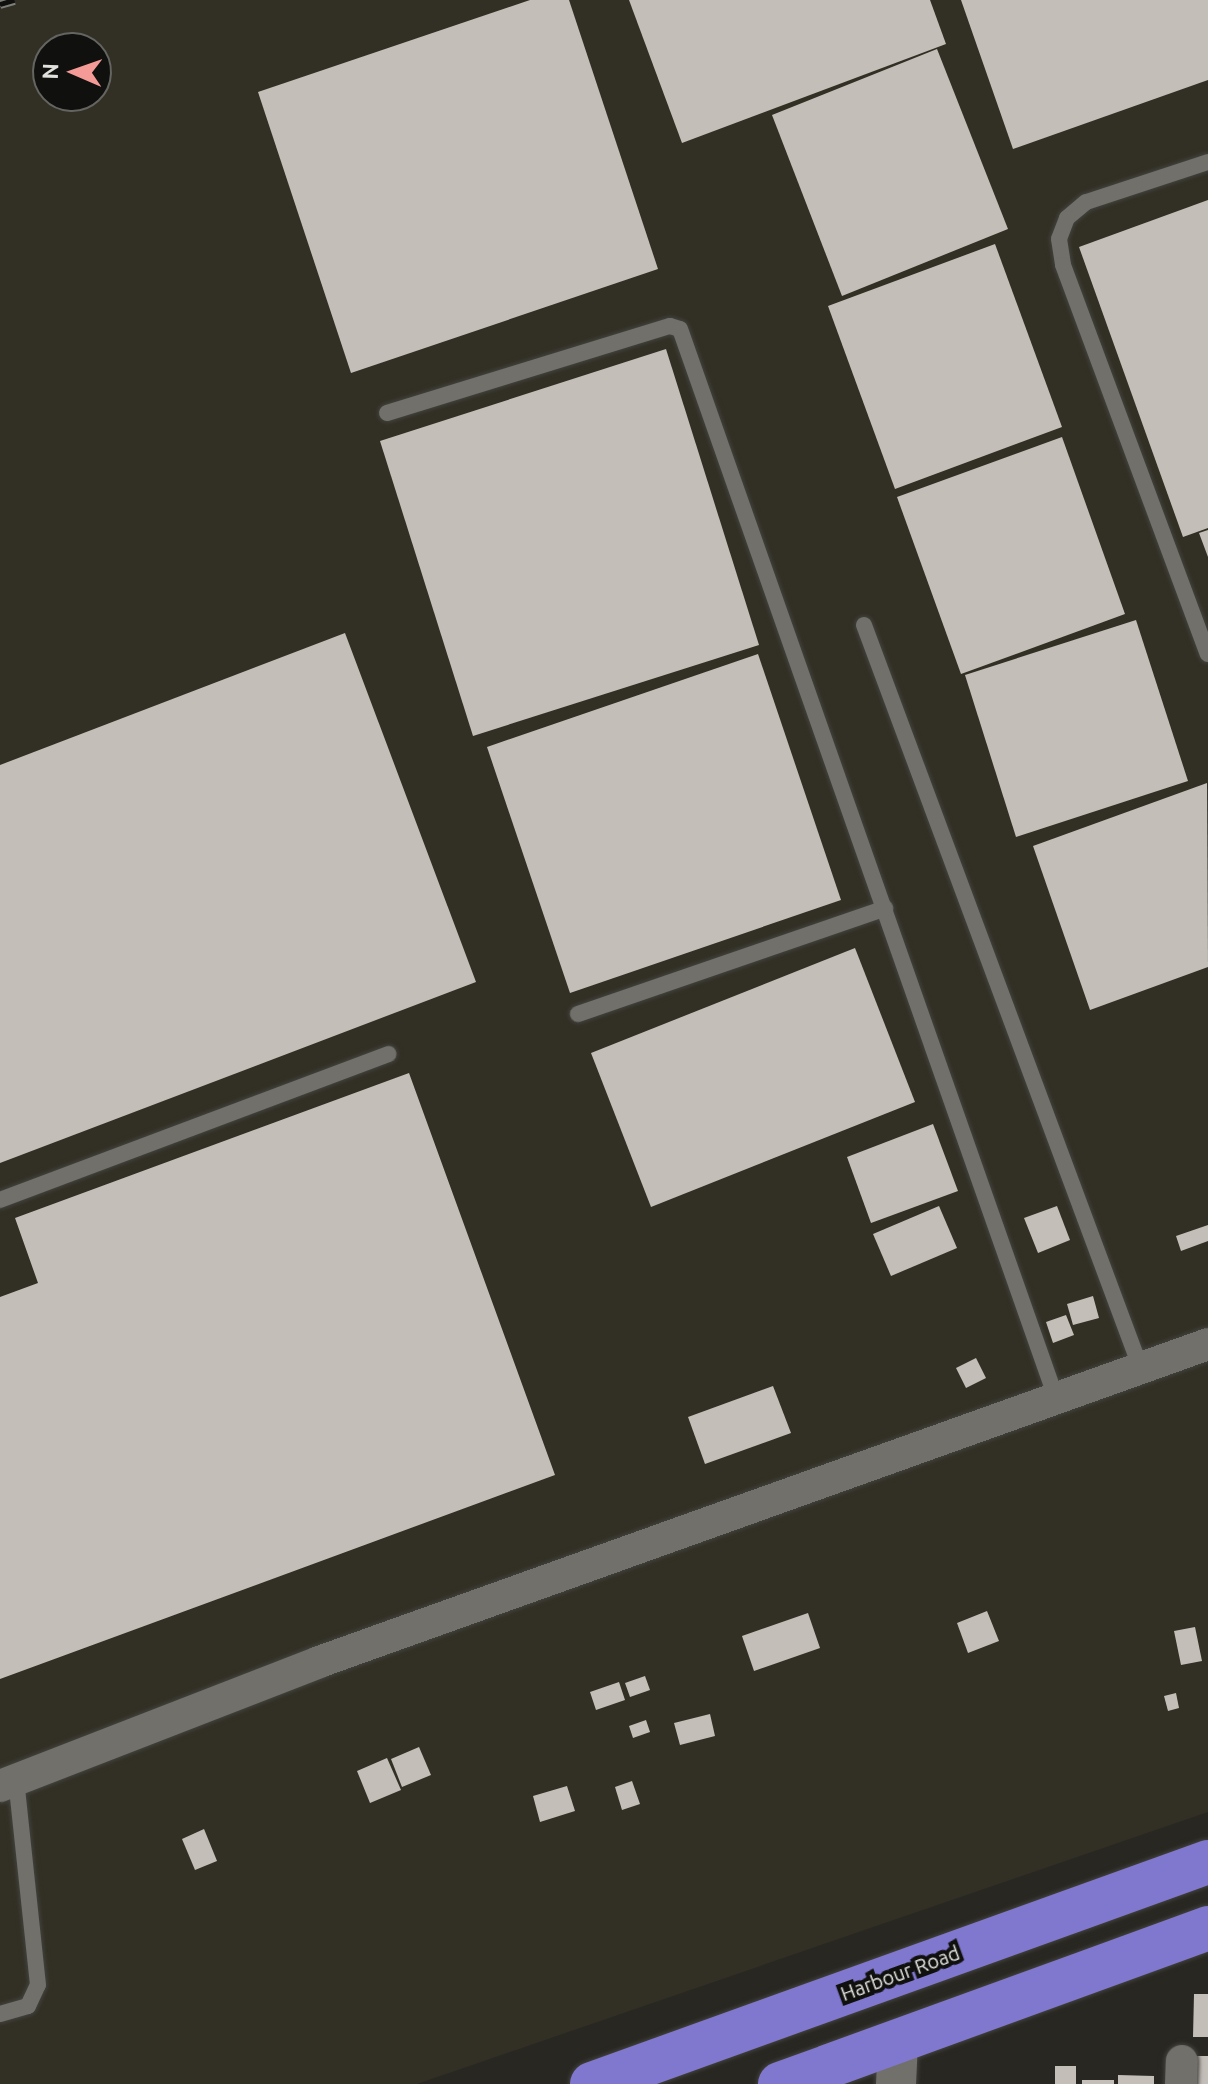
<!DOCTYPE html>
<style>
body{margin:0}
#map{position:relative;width:1208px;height:2084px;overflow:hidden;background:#282722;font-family:Ubuntu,sans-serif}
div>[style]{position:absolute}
.built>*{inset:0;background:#323025}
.building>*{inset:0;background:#c4beb9}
.roads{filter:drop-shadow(0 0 2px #43423e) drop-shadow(0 0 2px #43423e)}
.service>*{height:16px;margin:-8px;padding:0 8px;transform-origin:8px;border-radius:8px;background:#71706a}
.minor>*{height:32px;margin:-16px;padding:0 16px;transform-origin:16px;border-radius:16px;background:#71706a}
.tertiary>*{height:40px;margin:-20px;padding:0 20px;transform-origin:20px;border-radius:20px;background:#71706a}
.trunk>*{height:44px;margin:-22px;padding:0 22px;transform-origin:22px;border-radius:22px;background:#8078cf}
.rail>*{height:9px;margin-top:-4.5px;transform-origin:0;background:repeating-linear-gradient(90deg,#10100e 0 18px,#7e7e7a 0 36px);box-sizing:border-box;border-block:2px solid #7e7e7a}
span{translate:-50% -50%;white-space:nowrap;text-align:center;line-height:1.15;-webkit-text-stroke:8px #10100e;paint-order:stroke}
.street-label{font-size:20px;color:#e1e1de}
.north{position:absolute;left:32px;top:32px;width:80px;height:80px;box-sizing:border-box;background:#10100e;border:2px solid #646461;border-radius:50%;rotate:272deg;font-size:22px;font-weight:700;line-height:32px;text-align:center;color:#e1e1de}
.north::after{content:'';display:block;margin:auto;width:28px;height:36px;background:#f59b97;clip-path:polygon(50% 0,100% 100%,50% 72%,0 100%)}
</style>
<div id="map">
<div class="built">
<i style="clip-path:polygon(evenodd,0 0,1208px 0,1208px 1812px,417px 2084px,0 2084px,0 0,48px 48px,96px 48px,96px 96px,48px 96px,48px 48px)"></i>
</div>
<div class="building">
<i style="clip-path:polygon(530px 0,569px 0,658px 269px,351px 373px,258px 92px)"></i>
<i style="clip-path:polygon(629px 0,930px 0,946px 44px,682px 143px)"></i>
<i style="clip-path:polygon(961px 0,1208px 0,1208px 80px,1013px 149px)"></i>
<i style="clip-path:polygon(937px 49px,1008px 229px,842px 296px,772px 115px)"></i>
<i style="clip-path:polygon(1208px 200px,1208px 528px,1183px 537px,1079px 247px)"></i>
<i style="clip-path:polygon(995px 244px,1062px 427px,895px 489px,828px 306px)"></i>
<i style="clip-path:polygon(666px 349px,759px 645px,473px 736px,380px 441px)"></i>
<i style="clip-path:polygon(1062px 437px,1125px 614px,961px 674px,897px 497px)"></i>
<i style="clip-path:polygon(1208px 530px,1208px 557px,1199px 533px)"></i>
<i style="clip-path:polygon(1136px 620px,1188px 781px,1016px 837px,965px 675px)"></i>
<i style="clip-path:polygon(345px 633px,476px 982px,0 1163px,0 765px)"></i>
<i style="clip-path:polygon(758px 654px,841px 900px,570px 993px,487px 747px)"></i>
<i style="clip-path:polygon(1207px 783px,1208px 967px,1090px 1010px,1033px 846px)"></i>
<i style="clip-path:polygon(855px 948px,915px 1102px,651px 1207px,591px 1053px)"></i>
<i style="clip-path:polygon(409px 1073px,555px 1475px,0 1679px,0 1297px,38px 1283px,15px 1218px)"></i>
<i style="clip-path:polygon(933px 1124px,958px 1191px,871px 1223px,847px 1157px)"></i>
<i style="clip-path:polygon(939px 1206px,957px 1248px,891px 1276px,873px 1234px)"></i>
<i style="clip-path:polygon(1057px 1206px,1070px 1240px,1038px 1253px,1024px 1218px)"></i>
<i style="clip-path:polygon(1208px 1225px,1208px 1241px,1181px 1251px,1176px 1236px)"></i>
<i style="clip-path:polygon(1093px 1296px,1099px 1318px,1073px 1325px,1067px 1304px)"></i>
<i style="clip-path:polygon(1066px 1315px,1074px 1335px,1053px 1343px,1046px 1322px)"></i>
<i style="clip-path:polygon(976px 1358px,986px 1378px,966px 1388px,956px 1368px)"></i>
<i style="clip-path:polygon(773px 1386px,791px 1433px,705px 1464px,688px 1417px)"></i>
<i style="clip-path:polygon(987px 1611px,999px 1641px,968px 1653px,957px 1623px)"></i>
<i style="clip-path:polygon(808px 1613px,820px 1648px,754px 1671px,742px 1636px)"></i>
<i style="clip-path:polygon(1195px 1627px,1202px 1661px,1181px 1665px,1174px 1631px)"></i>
<i style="clip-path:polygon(645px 1676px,650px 1690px,630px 1697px,625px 1683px)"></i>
<i style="clip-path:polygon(619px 1682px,625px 1700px,596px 1710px,590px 1692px)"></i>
<i style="clip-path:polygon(1176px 1693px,1179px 1708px,1168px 1711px,1164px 1696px)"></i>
<i style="clip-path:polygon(710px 1714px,715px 1736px,680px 1745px,674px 1723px)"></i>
<i style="clip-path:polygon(646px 1720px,650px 1732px,633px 1738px,629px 1726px)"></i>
<i style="clip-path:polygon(419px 1747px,431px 1775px,402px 1787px,391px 1759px)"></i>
<i style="clip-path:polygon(387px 1758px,401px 1790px,370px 1803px,357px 1771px)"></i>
<i style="clip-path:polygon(632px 1781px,640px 1804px,622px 1810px,615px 1787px)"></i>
<i style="clip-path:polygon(567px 1786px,575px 1811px,540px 1822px,533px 1796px)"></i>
<i style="clip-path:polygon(204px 1829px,217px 1861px,195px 1870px,182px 1839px)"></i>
<i style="clip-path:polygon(1194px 1994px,1208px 1994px,1208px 2037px,1193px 2037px)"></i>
<i style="clip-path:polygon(1193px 2056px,1208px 2056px,1208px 2084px,1192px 2084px)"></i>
<i style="clip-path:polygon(1055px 2066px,1076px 2066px,1076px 2084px,1055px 2084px)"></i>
<i style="clip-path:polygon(1118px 2075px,1154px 2076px,1154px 2084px,1118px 2084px)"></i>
<i style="clip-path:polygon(1082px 2080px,1114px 2080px,1114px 2084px,1082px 2084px)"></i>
</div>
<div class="roads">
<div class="service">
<i style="left:1208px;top:162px;width:128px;rotate:161.8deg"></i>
<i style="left:1086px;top:202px;width:25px;rotate:140deg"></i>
<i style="left:1067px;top:218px;width:22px;rotate:111deg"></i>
<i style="left:1059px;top:239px;width:26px;rotate:81deg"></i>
<i style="left:1063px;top:265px;width:415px;rotate:69.6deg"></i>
<i style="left:387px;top:413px;width:296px;rotate:-17.1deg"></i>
<i style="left:670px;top:326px;width:10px;rotate:17deg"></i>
<i style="left:680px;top:329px;width:1133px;rotate:70.62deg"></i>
<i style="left:864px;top:625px;width:794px;rotate:69.58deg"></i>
<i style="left:578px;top:1014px;width:325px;rotate:-19deg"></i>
<i style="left:0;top:1200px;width:415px;rotate:-20.6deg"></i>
<i style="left:0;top:2014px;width:29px;rotate:-16deg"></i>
<i style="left:28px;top:2006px;width:23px;rotate:-65deg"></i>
<i style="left:38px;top:1985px;width:206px;rotate:-96.1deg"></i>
</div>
<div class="minor">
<i style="left:0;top:1786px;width:342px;rotate:-21.2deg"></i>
<i style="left:319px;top:1662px;width:944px;rotate:-19.68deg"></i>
<i style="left:1181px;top:2084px;width:23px;rotate:-88deg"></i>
</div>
<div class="tertiary">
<i style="left:896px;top:2084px;width:43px;rotate:-87.3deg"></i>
</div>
<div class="trunk">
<i style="left:592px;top:2084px;width:655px;rotate:-19.82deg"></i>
<i style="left:780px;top:2084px;width:456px;rotate:-20deg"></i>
</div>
</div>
<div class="rail">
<i style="left:0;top:4px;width:15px;rotate:-16deg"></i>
</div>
<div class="street-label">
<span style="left:900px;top:1973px;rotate:-20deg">Harbour Road</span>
</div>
<div class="north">N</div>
</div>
